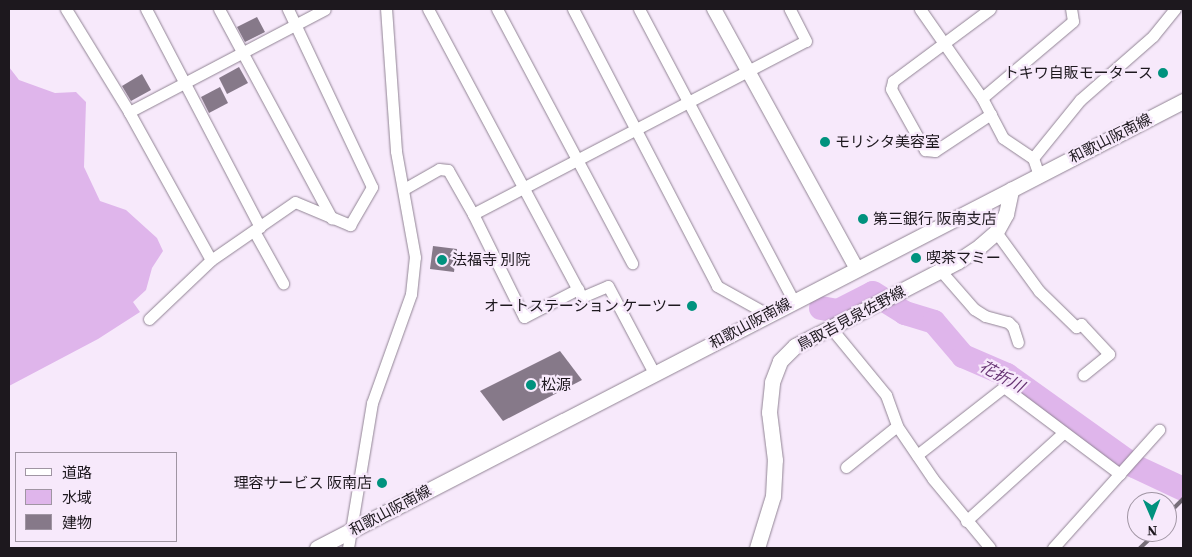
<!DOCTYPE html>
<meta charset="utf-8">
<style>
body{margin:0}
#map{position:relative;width:1192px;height:557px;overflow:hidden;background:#f7e9fb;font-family:"Source Serif 4","Noto Sans JP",serif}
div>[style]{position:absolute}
.water>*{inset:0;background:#dfb5eb}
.river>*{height:24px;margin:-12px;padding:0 12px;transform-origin:12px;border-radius:12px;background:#dfb5eb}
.building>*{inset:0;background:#867989}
.roads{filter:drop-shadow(0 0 1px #918494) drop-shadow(0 0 1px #918494)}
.minor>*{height:11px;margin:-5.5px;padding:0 5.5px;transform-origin:5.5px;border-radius:5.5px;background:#fff}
.tertiary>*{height:14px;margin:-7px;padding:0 7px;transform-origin:7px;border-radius:7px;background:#fff}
.secondary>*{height:15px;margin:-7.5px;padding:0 7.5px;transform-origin:7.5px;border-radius:7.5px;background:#fff}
.rail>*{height:4px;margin:-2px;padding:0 2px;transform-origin:2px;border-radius:2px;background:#776e79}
.dots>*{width:14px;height:14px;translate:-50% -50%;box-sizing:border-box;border:2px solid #f7e9fb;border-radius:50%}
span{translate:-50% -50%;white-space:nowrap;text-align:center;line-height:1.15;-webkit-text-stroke:4.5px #f7e9fb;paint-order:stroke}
.poi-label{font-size:15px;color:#1d181e}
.right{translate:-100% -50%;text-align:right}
.left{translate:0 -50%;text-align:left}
.street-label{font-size:15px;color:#1d181e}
.water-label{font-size:16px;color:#663373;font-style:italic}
.frame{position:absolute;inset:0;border:10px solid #1d181e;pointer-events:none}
.legend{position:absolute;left:15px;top:452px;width:162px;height:90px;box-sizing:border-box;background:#f7e9fb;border:1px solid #a095a3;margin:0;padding:6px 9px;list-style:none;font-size:15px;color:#1d181e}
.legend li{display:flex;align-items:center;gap:10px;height:25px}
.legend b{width:25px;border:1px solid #a095a3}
.north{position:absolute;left:1127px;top:492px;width:50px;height:50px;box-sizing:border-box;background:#f7e9fb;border:1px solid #a095a3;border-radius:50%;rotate:179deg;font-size:14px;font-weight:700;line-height:20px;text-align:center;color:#1d181e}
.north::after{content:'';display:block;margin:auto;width:18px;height:22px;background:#00927e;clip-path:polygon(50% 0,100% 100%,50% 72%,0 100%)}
</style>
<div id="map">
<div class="water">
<i style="clip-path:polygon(9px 67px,19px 80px,55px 93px,76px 92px,86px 102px,84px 167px,100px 201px,126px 210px,157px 238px,163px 251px,152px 268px,146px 290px,133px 302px,140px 312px,98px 339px,9px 386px)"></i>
</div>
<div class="river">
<i style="left:821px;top:308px;width:17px;rotate:10deg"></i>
<i style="left:838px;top:311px;width:39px;rotate:-27deg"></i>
<i style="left:873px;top:293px;width:38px;rotate:32deg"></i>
<i style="left:905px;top:313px;width:30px;rotate:17deg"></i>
<i style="left:934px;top:322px;width:45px;rotate:49.5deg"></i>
<i style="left:963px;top:356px;width:48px;rotate:23.4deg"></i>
<i style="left:1007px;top:375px;width:156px;rotate:35.6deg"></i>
<i style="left:1134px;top:466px;width:54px;rotate:25.1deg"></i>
</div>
<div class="building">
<i style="clip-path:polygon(257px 17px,265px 32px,245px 42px,237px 27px)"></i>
<i style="clip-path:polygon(239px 67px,248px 83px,227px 94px,219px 78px)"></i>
<i style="clip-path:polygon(142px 74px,151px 90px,131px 101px,122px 86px)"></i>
<i style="clip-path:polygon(220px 87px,228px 103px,209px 113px,201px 97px)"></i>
<i style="clip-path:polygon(433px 246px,457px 249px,454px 272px,430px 269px)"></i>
<i style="clip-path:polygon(560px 351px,582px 380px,503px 421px,480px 391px)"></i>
</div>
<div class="roads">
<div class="minor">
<i style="left:66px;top:9px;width:121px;rotate:58.5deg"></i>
<i style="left:129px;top:112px;width:169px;rotate:61deg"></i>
<i style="left:146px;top:9px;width:246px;rotate:62.4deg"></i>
<i style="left:219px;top:9px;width:238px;rotate:61.7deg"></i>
<i style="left:428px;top:9px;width:327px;rotate:61.9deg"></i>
<i style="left:582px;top:297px;width:28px;rotate:-23deg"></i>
<i style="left:608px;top:286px;width:98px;rotate:62.1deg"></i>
<i style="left:497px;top:9px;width:288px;rotate:62deg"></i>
<i style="left:573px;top:9px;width:312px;rotate:62.5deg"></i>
<i style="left:717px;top:286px;width:57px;rotate:29.2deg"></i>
<i style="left:639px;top:9px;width:329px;rotate:62.1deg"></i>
<i style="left:920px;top:9px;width:108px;rotate:55.1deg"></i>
<i style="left:982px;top:98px;width:45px;rotate:62.3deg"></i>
<i style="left:1003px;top:138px;width:36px;rotate:34deg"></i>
<i style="left:1033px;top:158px;width:18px;rotate:71deg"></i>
<i style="left:990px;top:9px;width:121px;rotate:143.4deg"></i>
<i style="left:893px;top:81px;width:8px;rotate:104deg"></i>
<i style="left:891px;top:89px;width:70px;rotate:60.9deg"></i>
<i style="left:925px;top:150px;width:10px;rotate:6deg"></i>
<i style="left:935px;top:151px;width:67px;rotate:-33.5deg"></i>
<i style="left:982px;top:98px;width:119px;rotate:-40.2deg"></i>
<i style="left:1073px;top:21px;width:12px;rotate:-99deg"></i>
<i style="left:129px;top:112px;width:221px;rotate:-27.7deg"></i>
<i style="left:1033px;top:158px;width:75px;rotate:-51deg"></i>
<i style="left:1080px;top:100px;width:97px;rotate:-41.2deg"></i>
<i style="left:1153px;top:36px;width:35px;rotate:-51deg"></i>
<i style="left:404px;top:189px;width:40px;rotate:-29.7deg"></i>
<i style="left:439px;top:169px;width:9px;rotate:6deg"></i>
<i style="left:448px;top:170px;width:51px;rotate:60.4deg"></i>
<i style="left:473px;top:214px;width:375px;rotate:-27.5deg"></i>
<i style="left:806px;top:41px;width:36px;rotate:-117deg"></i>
<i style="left:473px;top:214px;width:115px;rotate:63.7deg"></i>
<i style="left:524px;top:317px;width:61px;rotate:-27.4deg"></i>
<i style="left:254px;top:231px;width:60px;rotate:60.9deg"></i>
<i style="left:996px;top:232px;width:73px;rotate:53.9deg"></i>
<i style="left:1039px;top:291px;width:52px;rotate:44.2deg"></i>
<i style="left:1076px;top:327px;width:6px;rotate:-31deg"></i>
<i style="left:1081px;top:324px;width:41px;rotate:47deg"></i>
<i style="left:1109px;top:354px;width:33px;rotate:141deg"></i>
<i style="left:940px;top:270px;width:52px;rotate:48.9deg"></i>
<i style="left:974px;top:309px;width:13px;rotate:32deg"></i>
<i style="left:985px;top:316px;width:24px;rotate:15deg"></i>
<i style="left:1008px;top:322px;width:7px;rotate:45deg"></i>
<i style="left:1013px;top:327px;width:16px;rotate:72deg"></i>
<i style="left:149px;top:319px;width:86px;rotate:-43.6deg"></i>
<i style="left:211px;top:260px;width:102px;rotate:-34.6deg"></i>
<i style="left:295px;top:202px;width:60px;rotate:22.7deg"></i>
<i style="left:350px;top:225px;width:44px;rotate:-59.9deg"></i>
<i style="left:372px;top:187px;width:197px;rotate:-115.3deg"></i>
<i style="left:831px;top:328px;width:87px;rotate:50.6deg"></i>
<i style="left:886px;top:395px;width:33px;rotate:70deg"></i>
<i style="left:897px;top:426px;width:64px;rotate:55.8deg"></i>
<i style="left:933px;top:479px;width:89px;rotate:50.4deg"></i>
<i style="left:917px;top:455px;width:110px;rotate:-38deg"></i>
<i style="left:1004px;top:387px;width:145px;rotate:36.9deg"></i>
<i style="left:846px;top:467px;width:65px;rotate:-38.8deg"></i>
<i style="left:966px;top:521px;width:132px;rotate:-42.2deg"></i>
<i style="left:348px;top:548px;width:147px;rotate:-80.6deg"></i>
<i style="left:372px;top:403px;width:116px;rotate:-70.3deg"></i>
<i style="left:411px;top:294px;width:37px;rotate:-84deg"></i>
<i style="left:415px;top:257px;width:108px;rotate:-100.2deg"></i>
<i style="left:396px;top:151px;width:142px;rotate:-94deg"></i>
<i style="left:1053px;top:548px;width:159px;rotate:-48.1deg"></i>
</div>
<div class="tertiary">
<i style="left:714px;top:9px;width:294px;rotate:61.2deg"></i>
</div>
<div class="secondary">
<i style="left:317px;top:548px;width:975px;rotate:-27.3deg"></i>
<i style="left:757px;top:548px;width:54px;rotate:-72.9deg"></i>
<i style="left:773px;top:496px;width:36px;rotate:-87deg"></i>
<i style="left:775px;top:460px;width:48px;rotate:-97.1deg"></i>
<i style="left:769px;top:412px;width:30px;rotate:-84deg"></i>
<i style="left:772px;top:382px;width:22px;rotate:-69deg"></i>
<i style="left:780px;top:361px;width:21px;rotate:-45deg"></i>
<i style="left:795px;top:346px;width:184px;rotate:-27.5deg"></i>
<i style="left:958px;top:261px;width:27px;rotate:-34deg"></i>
<i style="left:980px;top:246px;width:21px;rotate:-41deg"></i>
<i style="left:996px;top:232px;width:21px;rotate:-61deg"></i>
<i style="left:1006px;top:214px;width:25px;rotate:-78deg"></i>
</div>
</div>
<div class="rail">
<i style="left:1167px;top:515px;width:23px;rotate:-45deg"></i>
<i style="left:1140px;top:548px;width:23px;rotate:-43deg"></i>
</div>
<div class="dots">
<i style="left:1163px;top:73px;background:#00927e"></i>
<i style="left:825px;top:142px;background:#00927e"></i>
<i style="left:863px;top:219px;background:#00927e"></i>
<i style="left:916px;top:258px;background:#00927e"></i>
<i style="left:442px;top:260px;background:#00927e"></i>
<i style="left:692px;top:306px;background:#00927e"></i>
<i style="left:531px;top:385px;background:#00927e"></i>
<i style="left:382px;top:483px;background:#00927e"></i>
</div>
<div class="poi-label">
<span class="right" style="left:1153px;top:73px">トキワ自販モータース</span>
<span class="left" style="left:835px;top:142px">モリシタ美容室</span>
<span class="left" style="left:873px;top:219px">第三銀行 阪南支店</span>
<span class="left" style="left:926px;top:258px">喫茶マミー</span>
<span class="left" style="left:452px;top:260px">法福寺 別院</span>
<span class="right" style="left:682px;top:306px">オートステーション ケーツー</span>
<span class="left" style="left:541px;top:385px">松源</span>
<span class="right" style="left:372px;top:483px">理容サービス 阪南店</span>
</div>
<div class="street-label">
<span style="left:1110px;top:138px;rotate:-27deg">和歌山阪南線</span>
<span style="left:851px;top:318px;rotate:-28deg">鳥取吉見泉佐野線</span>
<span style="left:750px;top:323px;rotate:-28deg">和歌山阪南線</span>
<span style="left:390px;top:510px;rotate:-28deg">和歌山阪南線</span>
</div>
<div class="water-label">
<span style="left:1002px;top:376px;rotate:29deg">花折川</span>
</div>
<div class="frame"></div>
<ul class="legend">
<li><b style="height:6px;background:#fff"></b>道路</li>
<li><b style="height:14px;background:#dfb5eb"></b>水域</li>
<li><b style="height:14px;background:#867989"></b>建物</li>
</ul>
<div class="north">N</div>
</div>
